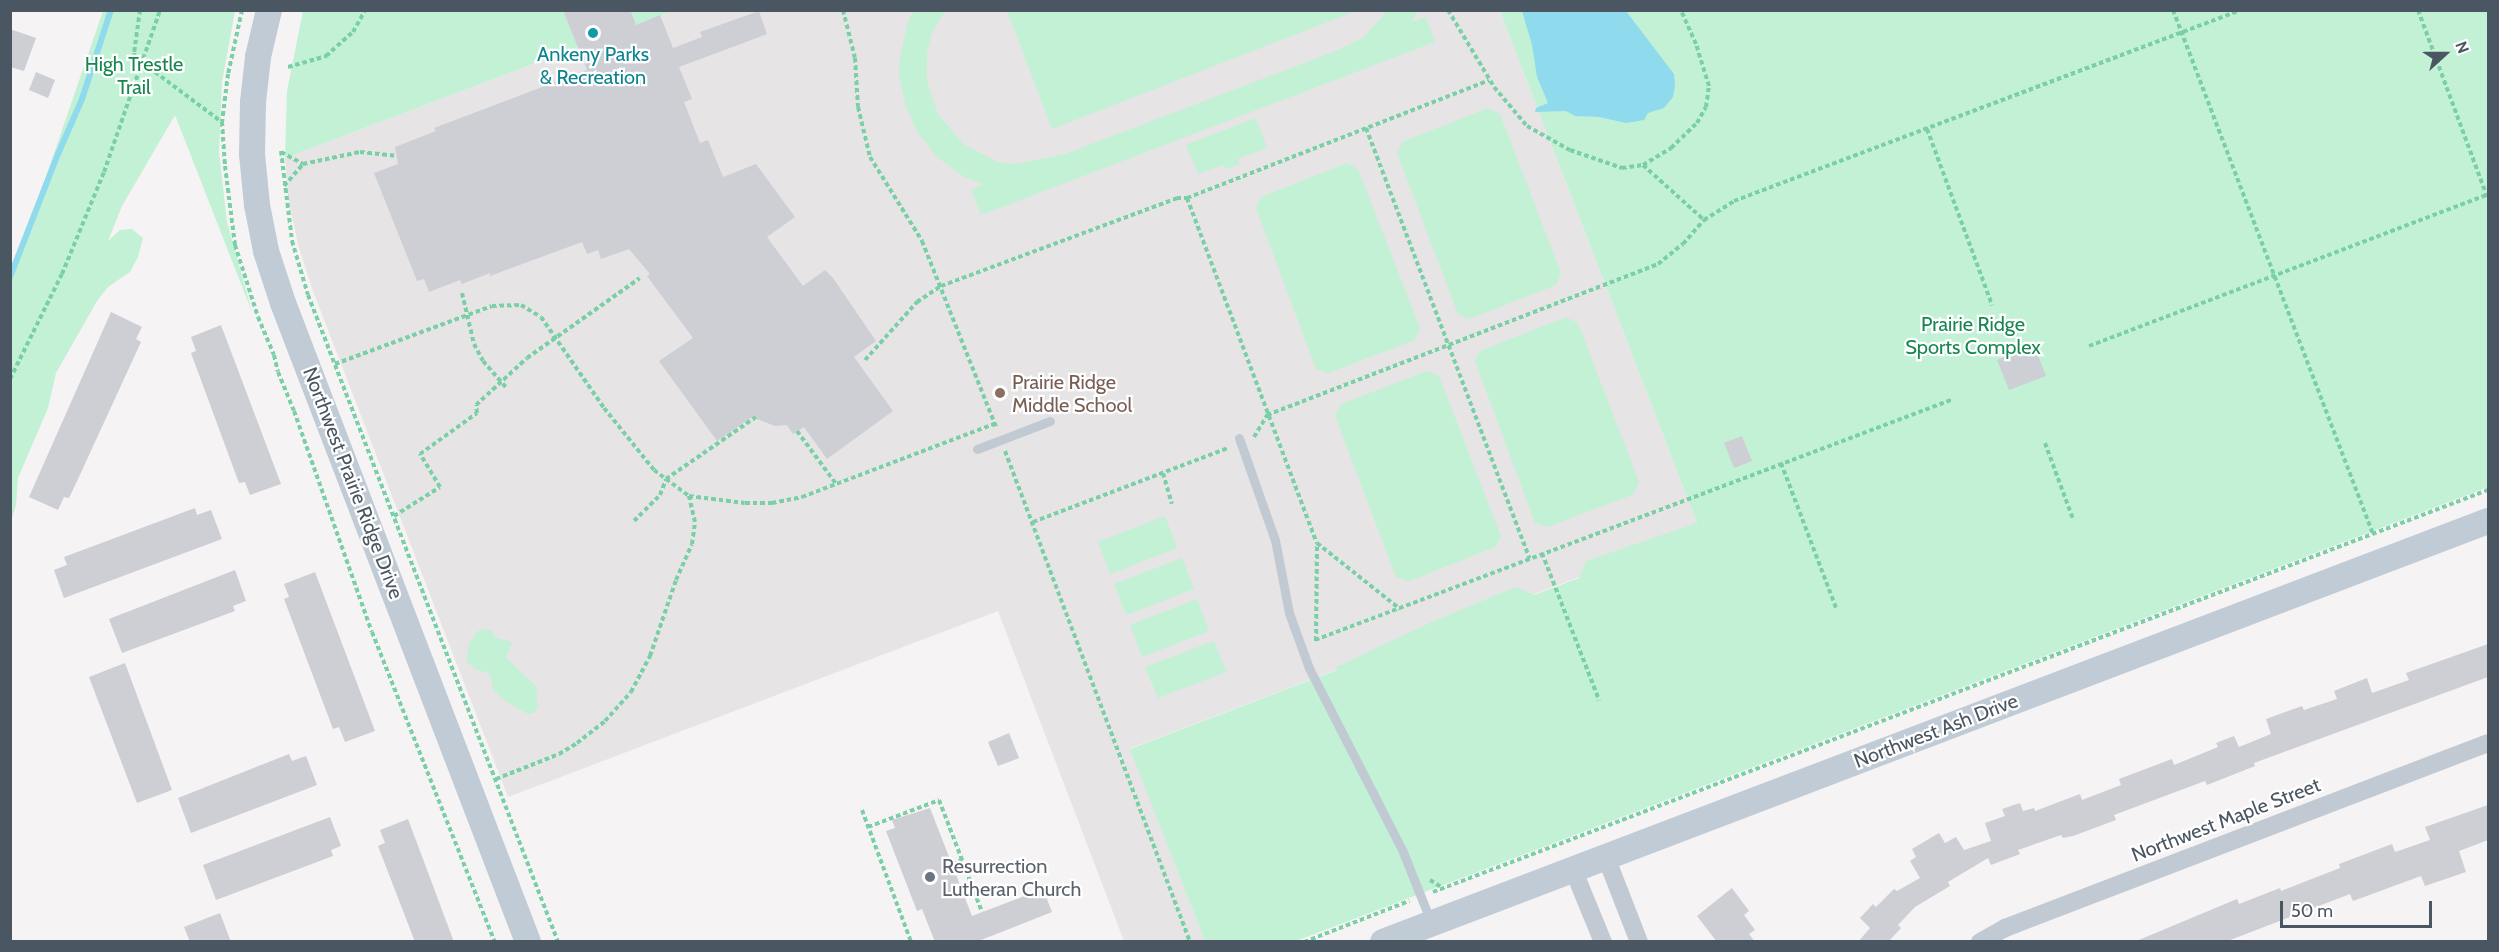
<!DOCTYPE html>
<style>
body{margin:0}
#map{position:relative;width:2499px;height:952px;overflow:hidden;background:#f5f3f3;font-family:Cabin,sans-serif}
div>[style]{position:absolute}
.education>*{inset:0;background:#e6e4e5}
.green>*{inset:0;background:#c3f1d5}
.water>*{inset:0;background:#90daee}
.stream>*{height:6px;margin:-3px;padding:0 3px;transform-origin:3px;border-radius:3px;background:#90daee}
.building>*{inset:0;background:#cdcfd5}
.path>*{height:4px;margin-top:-2px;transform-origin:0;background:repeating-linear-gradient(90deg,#7ad0a6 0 4.5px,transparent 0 7.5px)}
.lane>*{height:9px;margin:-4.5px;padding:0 4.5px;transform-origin:4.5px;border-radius:4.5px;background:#c1cad2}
.street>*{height:18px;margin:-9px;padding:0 9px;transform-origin:9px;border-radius:9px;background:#c1cad2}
.secondary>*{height:26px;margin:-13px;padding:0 13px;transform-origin:13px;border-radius:13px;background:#c1cbd6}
.dots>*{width:16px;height:16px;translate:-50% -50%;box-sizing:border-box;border:3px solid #fff;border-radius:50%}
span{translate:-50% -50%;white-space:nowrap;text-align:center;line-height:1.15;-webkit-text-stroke:4.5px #fff;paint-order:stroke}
.culture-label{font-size:20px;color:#0d838f}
.park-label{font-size:20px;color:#17864f}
.education-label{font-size:20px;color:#785e54}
.left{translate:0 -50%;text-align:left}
.street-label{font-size:20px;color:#4a5661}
.worship-label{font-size:20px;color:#5b616d}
.frame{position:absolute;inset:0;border:12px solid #4a5661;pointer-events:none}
.north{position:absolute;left:2415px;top:24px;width:60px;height:60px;-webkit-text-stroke:4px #fff;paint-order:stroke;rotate:69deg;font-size:16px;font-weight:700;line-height:24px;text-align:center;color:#4a5661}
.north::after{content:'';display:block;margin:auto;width:21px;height:27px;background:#4a5661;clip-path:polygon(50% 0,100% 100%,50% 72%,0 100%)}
.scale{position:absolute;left:2280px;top:901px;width:152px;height:27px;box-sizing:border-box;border:3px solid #4a5661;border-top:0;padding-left:8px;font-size:18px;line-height:21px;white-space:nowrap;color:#4a5661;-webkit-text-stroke:4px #fff;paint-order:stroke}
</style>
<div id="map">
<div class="education">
<i style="clip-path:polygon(673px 11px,1500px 11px,1700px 531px,1131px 748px,1205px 941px,1124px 941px,998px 611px,508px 797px,313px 291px,299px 248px,289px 204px,285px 158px)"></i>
</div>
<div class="green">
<i style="clip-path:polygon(103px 11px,235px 11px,222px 82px,219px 152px,227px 222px,252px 312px,175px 115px,122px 206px,108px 241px,120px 230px,132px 229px,143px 238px,138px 257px,130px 272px,108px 287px,97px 301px,56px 373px,48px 408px,18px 478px,16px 505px,11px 521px,11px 278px)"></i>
<i style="clip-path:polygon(303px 11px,673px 11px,285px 158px,287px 91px)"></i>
<i style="clip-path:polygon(914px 11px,945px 11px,932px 33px,927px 54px,927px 81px,938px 114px,963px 144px,998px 162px,1016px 164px,1065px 154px,1338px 50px,1364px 37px,1387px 11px,1417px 11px,1412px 22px,1426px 17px,1435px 42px,981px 215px,971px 190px,983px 184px,964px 177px,936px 156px,918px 133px,906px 107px,899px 76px,900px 57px,908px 21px)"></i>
<i style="clip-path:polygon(1007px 11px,1356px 11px,1052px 129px)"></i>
<i style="clip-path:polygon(1500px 11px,2488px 11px,2488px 487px,1296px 941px,1205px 941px,1130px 749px,1337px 670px,1336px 667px,1436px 620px,1516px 587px,1534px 595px,1579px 578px,1586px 561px,1697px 523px)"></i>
<i style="clip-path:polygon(1488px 108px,1500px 114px,1561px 273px,1556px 285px,1469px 319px,1458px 314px,1397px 153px,1402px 142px)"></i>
<i style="clip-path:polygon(1256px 118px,1267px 148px,1238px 159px,1239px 164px,1226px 169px,1223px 165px,1198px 174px,1186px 145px)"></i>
<i style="clip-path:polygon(1347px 163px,1358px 169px,1420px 328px,1415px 340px,1328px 373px,1316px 369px,1256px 208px,1261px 197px)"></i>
<i style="clip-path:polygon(1566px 317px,1578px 323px,1639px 482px,1634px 494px,1548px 527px,1535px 523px,1475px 361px,1480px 351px)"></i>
<i style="clip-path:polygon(1427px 371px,1439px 376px,1501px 536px,1495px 547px,1410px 581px,1396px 577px,1335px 416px,1341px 404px)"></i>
<i style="clip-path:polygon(1165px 516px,1177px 548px,1110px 574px,1098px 542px)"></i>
<i style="clip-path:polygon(1182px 558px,1194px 589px,1126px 615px,1114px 584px)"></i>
<i style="clip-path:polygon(1197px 599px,1209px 631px,1142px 657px,1130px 625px)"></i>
<i style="clip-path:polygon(486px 629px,493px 631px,494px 637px,512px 642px,506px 658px,536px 686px,538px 708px,534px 713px,528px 714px,505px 701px,493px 690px,490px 674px,475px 669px,466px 661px,470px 642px,478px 631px)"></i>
<i style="clip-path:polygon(1214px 641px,1226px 672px,1158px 698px,1145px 667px)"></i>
</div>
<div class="water">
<i style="clip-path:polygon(1522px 11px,1626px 11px,1674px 74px,1675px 86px,1673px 97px,1664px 108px,1648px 113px,1644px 120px,1626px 123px,1599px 117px,1575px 116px,1566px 111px,1535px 112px,1536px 108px,1548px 103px,1537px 77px,1532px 45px)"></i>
</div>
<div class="stream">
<i style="left:10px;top:277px;width:132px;rotate:-68.7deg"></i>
<i style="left:58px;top:154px;width:60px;rotate:-66.4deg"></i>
<i style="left:82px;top:99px;width:94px;rotate:-72deg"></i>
</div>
<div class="building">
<i style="clip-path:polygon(563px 10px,630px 10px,636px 25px,660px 15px,673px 48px,702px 37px,700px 32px,759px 11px,767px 34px,679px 67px,692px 99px,684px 102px,700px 143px,708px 140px,723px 177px,756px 164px,795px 217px,767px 237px,803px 286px,825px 270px,833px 278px,876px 341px,854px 357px,893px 411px,827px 459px,804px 427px,793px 434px,787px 425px,775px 426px,752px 417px,717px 441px,659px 361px,693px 338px,647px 276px,650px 274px,629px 249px,601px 259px,598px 250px,587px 254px,582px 242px,490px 276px,490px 273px,462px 284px,460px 280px,429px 292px,424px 279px,417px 281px,374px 173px,398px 164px,395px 147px,436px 131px,434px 128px,587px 70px)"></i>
<i style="clip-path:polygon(10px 29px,36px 38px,24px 71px,10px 67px)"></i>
<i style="clip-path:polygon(36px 72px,55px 80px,48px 98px,29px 90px)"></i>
<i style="clip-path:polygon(111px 312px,142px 327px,136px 339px,141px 342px,78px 479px,69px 498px,64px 497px,58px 510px,29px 497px)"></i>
<i style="clip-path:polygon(221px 325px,281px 484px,250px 495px,245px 482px,239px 483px,191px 353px,196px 351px,191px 337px)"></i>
<i style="clip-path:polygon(2034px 345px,2046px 376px,2009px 390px,1997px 360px)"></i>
<i style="clip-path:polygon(1742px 436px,1752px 461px,1734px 468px,1724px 443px)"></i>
<i style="clip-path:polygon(195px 508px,197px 515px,211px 510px,222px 539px,64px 598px,54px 570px,67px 565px,64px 557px)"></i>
<i style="clip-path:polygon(235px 570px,246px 601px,233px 606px,235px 611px,122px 653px,109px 619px)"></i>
<i style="clip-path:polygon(315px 572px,375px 731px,345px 742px,339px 727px,333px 729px,284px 599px,289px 597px,284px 584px)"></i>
<i style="clip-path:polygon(2488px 644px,2488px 677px,2254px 763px,2255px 766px,2207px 785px,2205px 781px,2114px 815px,2116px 820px,2073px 836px,2063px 838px,2061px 835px,2018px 850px,2020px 854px,1991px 865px,1988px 858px,1948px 882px,1950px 886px,1915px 907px,1898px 925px,1901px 928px,1888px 942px,1858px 942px,1870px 928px,1860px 918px,1873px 904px,1876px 907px,1894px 889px,1897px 891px,1920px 878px,1910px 861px,1916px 857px,1912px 849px,1939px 833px,1945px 843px,1956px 837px,1964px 850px,1991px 841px,1985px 823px,2005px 816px,2002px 809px,2020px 803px,2023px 811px,2034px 808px,2035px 811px,2080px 794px,2082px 800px,2121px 785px,2119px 779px,2172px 759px,2174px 765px,2218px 747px,2216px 743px,2234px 736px,2239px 747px,2271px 734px,2266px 719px,2302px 706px,2304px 710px,2337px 699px,2334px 691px,2367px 678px,2372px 693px,2409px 680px,2406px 673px)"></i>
<i style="clip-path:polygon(125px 663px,172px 790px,137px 803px,89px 677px)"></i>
<i style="clip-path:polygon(1009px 733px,1019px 758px,998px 766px,988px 742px)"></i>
<i style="clip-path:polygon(289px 754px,292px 761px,306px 756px,317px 785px,191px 833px,178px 798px)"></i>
<i style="clip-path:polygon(2488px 805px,2488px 840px,2459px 851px,2466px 872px,2425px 886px,2421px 876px,2353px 901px,2350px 894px,2225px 942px,2134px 942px,2237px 899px,2239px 904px,2280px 888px,2281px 891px,2340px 868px,2339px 864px,2392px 844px,2395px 852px,2430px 840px,2425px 827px)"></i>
<i style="clip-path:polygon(930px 808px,972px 916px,1043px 889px,1052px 912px,976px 942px,935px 942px,922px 909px,917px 911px,886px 831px,895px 828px,892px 820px)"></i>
<i style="clip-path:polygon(330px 817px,341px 846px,331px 850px,333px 856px,216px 900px,203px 865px)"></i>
<i style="clip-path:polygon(408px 819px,454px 942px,415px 942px,378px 846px,385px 843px,380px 830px)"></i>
<i style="clip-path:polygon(1732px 888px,1749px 911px,1744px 915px,1755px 930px,1749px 934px,1755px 942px,1717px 942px,1697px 916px)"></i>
<i style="clip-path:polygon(220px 913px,231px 942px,190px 942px,184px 927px)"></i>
</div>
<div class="path">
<i style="left:140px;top:10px;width:43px;rotate:97.9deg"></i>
<i style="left:134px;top:53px;width:9px;rotate:72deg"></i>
<i style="left:137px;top:62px;width:6px;rotate:9deg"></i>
<i style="left:143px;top:63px;width:99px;rotate:36.8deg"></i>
<i style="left:242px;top:10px;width:66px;rotate:102.3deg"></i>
<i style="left:228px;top:74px;width:48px;rotate:97.1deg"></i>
<i style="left:222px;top:122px;width:44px;rotate:86.1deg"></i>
<i style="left:225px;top:166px;width:80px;rotate:82.8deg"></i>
<i style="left:235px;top:245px;width:76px;rotate:72.3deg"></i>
<i style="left:258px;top:317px;width:41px;rotate:67.2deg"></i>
<i style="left:274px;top:355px;width:17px;rotate:77deg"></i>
<i style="left:278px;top:372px;width:42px;rotate:67.7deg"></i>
<i style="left:294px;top:411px;width:234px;rotate:70.6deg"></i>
<i style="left:372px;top:632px;width:334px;rotate:68.4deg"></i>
<i style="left:843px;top:10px;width:49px;rotate:76deg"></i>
<i style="left:855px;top:58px;width:49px;rotate:86.5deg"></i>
<i style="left:858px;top:107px;width:51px;rotate:76.5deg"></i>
<i style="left:870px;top:157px;width:99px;rotate:58.2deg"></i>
<i style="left:922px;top:241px;width:200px;rotate:68.3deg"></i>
<i style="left:1448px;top:10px;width:90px;rotate:59.1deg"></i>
<i style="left:1494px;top:87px;width:51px;rotate:49.8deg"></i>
<i style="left:1527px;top:126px;width:49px;rotate:29.2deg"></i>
<i style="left:1570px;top:150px;width:55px;rotate:19.1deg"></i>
<i style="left:1622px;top:168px;width:21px;rotate:-8deg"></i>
<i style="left:1643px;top:165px;width:33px;rotate:-31deg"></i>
<i style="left:1671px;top:148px;width:36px;rotate:-44deg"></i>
<i style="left:1697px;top:123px;width:18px;rotate:-61deg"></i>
<i style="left:1706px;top:107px;width:21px;rotate:-82deg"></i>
<i style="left:1709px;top:86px;width:44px;rotate:-107.2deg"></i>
<i style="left:1696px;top:44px;width:37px;rotate:-114deg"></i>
<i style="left:2173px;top:10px;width:561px;rotate:69.11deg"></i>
<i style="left:2418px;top:10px;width:202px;rotate:69.7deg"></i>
<i style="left:288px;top:67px;width:40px;rotate:-16deg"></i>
<i style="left:326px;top:56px;width:36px;rotate:-42deg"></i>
<i style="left:353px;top:32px;width:25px;rotate:-61deg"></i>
<i style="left:1366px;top:128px;width:460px;rotate:69.2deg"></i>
<i style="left:1927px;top:129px;width:188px;rotate:69.7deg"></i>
<i style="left:281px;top:151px;width:91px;rotate:83deg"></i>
<i style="left:292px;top:241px;width:56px;rotate:73.5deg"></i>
<i style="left:308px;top:295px;width:694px;rotate:68.87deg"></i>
<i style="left:281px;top:152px;width:25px;rotate:29deg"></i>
<i style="left:303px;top:164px;width:58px;rotate:-11.9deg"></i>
<i style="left:360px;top:152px;width:36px;rotate:6deg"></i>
<i style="left:1643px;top:165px;width:82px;rotate:42deg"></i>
<i style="left:284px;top:186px;width:29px;rotate:-49deg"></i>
<i style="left:1187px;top:198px;width:369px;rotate:69.4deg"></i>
<i style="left:1317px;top:543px;width:106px;rotate:38.5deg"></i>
<i style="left:462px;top:293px;width:52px;rotate:76.8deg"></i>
<i style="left:474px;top:344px;width:19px;rotate:62deg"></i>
<i style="left:483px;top:361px;width:37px;rotate:49deg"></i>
<i style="left:2089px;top:346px;width:426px;rotate:-20.8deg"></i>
<i style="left:865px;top:360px;width:78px;rotate:-48.1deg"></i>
<i style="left:917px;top:302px;width:29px;rotate:-34deg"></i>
<i style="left:941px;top:286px;width:252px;rotate:-20.4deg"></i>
<i style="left:1177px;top:198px;width:10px"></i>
<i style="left:1187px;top:198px;width:324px;rotate:-21.3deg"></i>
<i style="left:335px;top:364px;width:167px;rotate:-20.3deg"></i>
<i style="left:492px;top:306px;width:29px;rotate:-2deg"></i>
<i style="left:521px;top:305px;width:23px;rotate:31deg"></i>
<i style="left:541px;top:317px;width:111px;rotate:55.3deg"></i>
<i style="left:604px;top:408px;width:80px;rotate:51.1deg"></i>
<i style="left:654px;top:470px;width:44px;rotate:36.6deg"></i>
<i style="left:689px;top:496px;width:56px;rotate:7.1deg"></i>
<i style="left:745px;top:503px;width:27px"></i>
<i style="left:772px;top:503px;width:31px;rotate:-11deg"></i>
<i style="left:802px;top:497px;width:205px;rotate:-20.8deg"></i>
<i style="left:10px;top:379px;width:117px;rotate:-63.7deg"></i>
<i style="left:62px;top:274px;width:110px;rotate:-67.6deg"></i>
<i style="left:104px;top:172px;width:171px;rotate:-70.9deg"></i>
<i style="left:797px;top:431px;width:67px;rotate:53.5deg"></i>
<i style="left:1254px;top:437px;width:26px;rotate:-59deg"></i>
<i style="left:1267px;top:415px;width:419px;rotate:-21.1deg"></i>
<i style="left:1658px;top:264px;width:32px;rotate:-39deg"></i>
<i style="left:1683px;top:244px;width:32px;rotate:-49deg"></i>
<i style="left:1704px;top:220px;width:36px;rotate:-32deg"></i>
<i style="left:1734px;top:201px;width:542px;rotate:-20.64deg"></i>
<i style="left:2045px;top:443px;width:81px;rotate:69.8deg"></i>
<i style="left:1005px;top:451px;width:525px;rotate:69.35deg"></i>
<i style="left:1781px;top:463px;width:155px;rotate:69.2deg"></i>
<i style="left:1163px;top:473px;width:32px;rotate:74deg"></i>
<i style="left:394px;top:516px;width:54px;rotate:-32.2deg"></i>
<i style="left:440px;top:487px;width:39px;rotate:-121deg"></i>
<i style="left:420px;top:454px;width:70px;rotate:-35.7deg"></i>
<i style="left:477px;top:413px;width:8px;rotate:-97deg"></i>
<i style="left:476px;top:405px;width:69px;rotate:-42.7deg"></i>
<i style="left:527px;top:358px;width:138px;rotate:-35.3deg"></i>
<i style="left:634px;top:521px;width:37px;rotate:-45deg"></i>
<i style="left:660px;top:495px;width:17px;rotate:-69deg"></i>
<i style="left:666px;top:479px;width:109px;rotate:-34.6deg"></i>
<i style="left:1033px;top:522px;width:209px;rotate:-20.8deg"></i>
<i style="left:1542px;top:553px;width:158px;rotate:68.8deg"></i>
<i style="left:1315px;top:640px;width:680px;rotate:-20.67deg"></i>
<i style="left:1316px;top:641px;width:97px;rotate:-89.4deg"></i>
<i style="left:496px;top:779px;width:68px;rotate:-21.6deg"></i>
<i style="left:559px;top:754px;width:21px;rotate:-31deg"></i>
<i style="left:577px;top:743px;width:36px;rotate:-38deg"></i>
<i style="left:605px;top:721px;width:39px;rotate:-48deg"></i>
<i style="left:631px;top:692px;width:41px;rotate:-62.2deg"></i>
<i style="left:650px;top:656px;width:80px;rotate:-71.1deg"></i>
<i style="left:676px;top:580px;width:39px;rotate:-66deg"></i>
<i style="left:692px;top:544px;width:22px;rotate:-82deg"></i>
<i style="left:695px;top:522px;width:27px;rotate:-103deg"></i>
<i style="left:862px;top:810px;width:141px;rotate:69.6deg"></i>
<i style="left:868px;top:827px;width:76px;rotate:-20.8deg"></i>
<i style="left:939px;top:800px;width:120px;rotate:69deg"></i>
<i style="left:952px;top:864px;width:11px;rotate:-22deg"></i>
<i style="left:1430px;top:880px;width:15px;rotate:32deg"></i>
<i style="left:1433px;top:892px;width:1129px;rotate:-20.86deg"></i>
<i style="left:957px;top:896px;width:17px;rotate:-21deg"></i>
<i style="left:1304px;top:942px;width:113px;rotate:-21.3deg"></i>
</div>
<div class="lane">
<i style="left:1239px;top:438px;width:108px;rotate:70.6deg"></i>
<i style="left:1275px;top:540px;width:74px;rotate:79.1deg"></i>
<i style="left:1289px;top:613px;width:59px;rotate:70deg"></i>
<i style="left:1309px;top:668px;width:207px;rotate:62.9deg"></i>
<i style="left:1403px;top:852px;width:75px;rotate:68.2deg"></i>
<i style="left:977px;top:449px;width:78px;rotate:-21deg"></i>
</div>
<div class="street">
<i style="left:1606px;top:857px;width:91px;rotate:68.8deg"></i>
<i style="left:1573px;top:869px;width:79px;rotate:67.7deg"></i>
<i style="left:1980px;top:942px;width:29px;rotate:-29deg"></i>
<i style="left:2005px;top:928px;width:517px;rotate:-20.96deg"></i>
</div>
<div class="secondary">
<i style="left:269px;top:10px;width:48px;rotate:103.2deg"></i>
<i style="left:258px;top:57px;width:45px;rotate:96.3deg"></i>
<i style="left:253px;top:102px;width:52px;rotate:91.1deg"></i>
<i style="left:252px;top:154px;width:51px;rotate:84.4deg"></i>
<i style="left:257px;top:205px;width:47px;rotate:78.9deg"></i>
<i style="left:266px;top:251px;width:55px;rotate:71.9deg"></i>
<i style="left:283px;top:303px;width:684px;rotate:69.02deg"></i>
<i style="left:1383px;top:942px;width:1182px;rotate:-20.86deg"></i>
</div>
<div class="dots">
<i style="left:593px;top:33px;background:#0f9aa8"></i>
<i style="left:1000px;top:393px;background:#8d6e63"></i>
<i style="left:930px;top:877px;background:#6b7280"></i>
</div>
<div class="culture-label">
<span style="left:593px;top:66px">Ankeny Parks<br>&amp; Recreation</span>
</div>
<div class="park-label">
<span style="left:134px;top:76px">High Trestle<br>Trail</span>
<span style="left:1973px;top:336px">Prairie Ridge<br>Sports Complex</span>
</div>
<div class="education-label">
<span class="left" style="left:1012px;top:394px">Prairie Ridge<br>Middle School</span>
</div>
<div class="street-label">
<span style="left:353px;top:483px;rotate:69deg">Northwest Prairie Ridge Drive</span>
<span style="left:1936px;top:731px;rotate:-21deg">Northwest Ash Drive</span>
<span style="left:2226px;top:820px;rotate:-21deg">Northwest Maple Street</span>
</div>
<div class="worship-label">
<span class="left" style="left:942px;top:878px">Resurrection<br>Lutheran Church</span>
</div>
<div class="frame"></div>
<div class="north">N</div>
<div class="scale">50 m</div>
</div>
